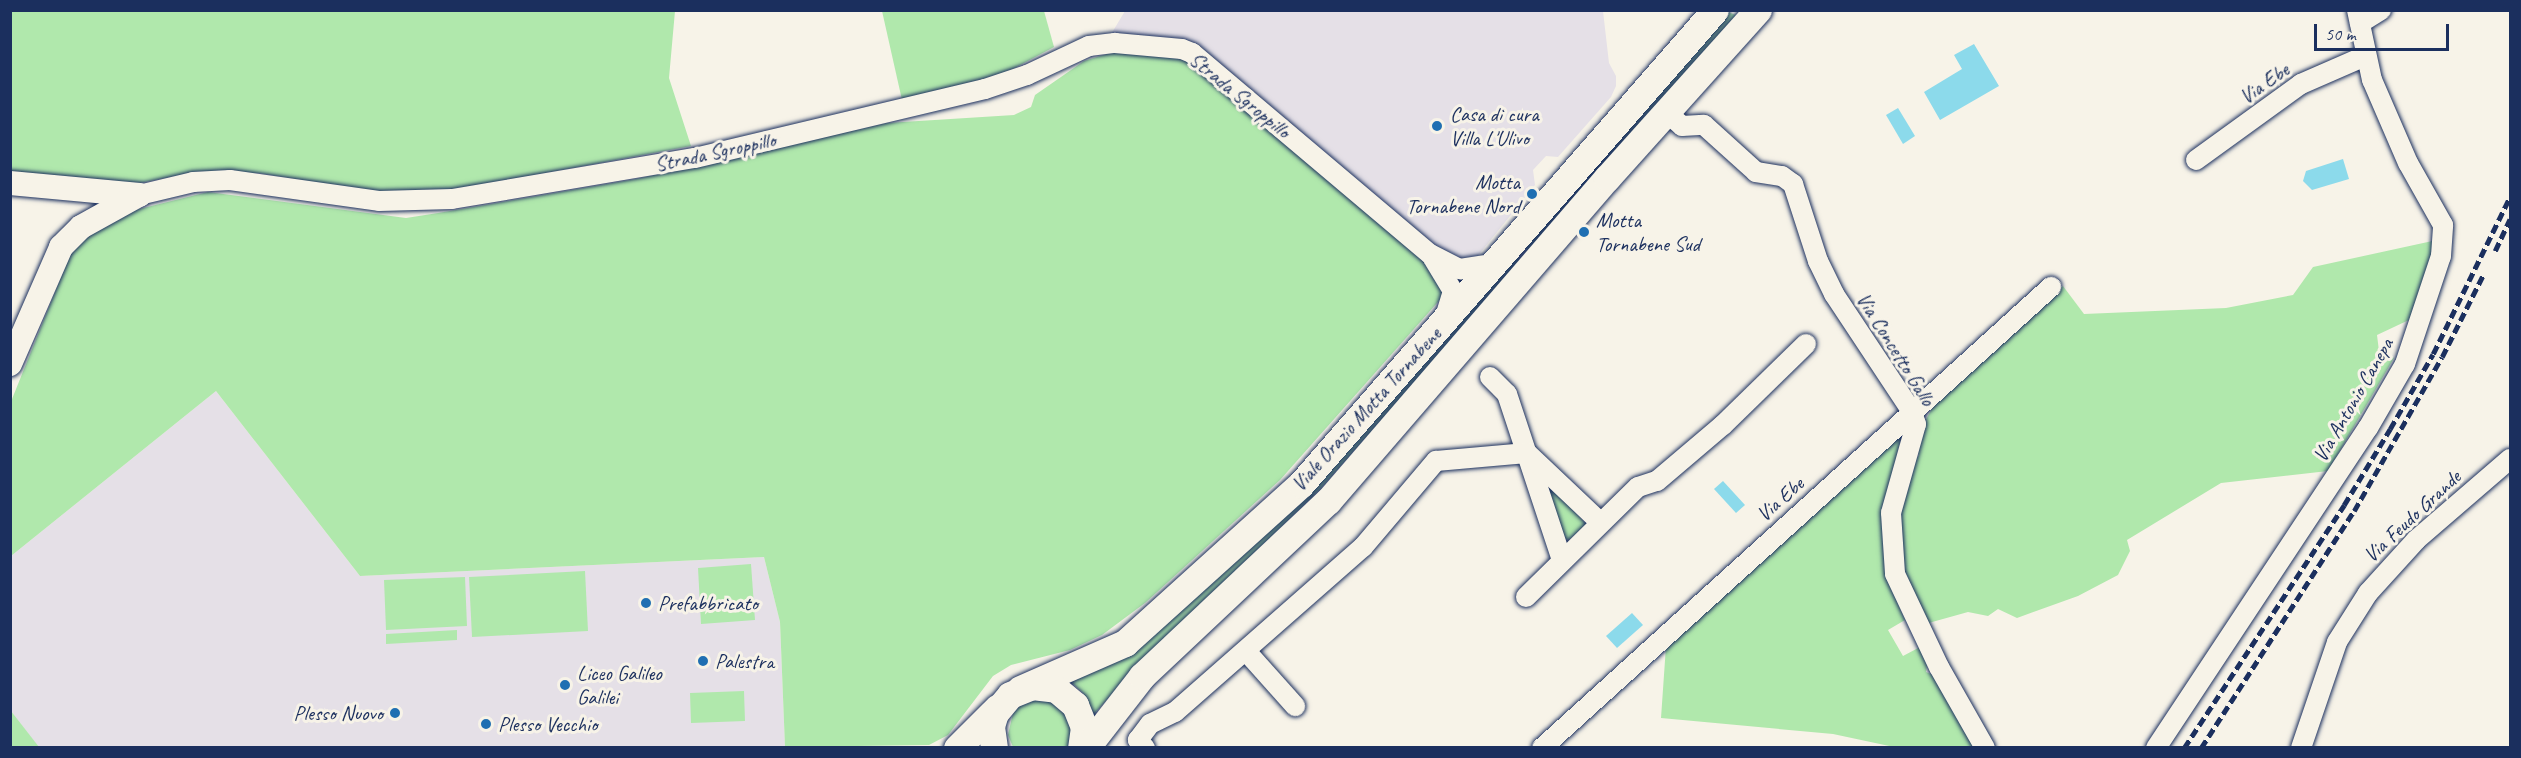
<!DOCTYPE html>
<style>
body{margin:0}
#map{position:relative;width:2521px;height:758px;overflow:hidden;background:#f7f3e8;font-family:Caveat,sans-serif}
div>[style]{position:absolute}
.built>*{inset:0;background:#e5e0e7}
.green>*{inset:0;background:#b0e8ac}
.water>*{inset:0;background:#8cdaeb}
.roads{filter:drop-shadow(0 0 2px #1b2f5e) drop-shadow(0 0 2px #1b2f5e)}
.minor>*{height:20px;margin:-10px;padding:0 10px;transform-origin:10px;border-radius:10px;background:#f7f3e8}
.tertiary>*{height:24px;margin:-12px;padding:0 12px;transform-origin:12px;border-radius:12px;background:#f7f3e8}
.secondary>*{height:27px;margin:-13.5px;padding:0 13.5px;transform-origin:13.5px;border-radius:13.5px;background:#f7f3e8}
.rail>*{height:4.5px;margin-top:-2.25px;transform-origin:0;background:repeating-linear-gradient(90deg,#1b2f5e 0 9px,transparent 0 13.5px)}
.dots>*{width:16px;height:16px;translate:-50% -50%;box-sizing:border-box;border:3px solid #f7f3e8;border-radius:50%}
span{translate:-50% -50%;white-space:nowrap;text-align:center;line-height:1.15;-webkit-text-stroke:6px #f7f3e8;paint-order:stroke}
.street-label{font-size:21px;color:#1b2f5e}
.poi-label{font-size:21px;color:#1b2f5e}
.left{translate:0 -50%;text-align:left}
.right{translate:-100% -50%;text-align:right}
.frame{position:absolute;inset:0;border:12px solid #1b2f5e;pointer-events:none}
.scale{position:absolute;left:2314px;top:24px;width:135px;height:27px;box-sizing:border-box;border:3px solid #1b2f5e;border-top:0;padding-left:8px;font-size:18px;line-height:21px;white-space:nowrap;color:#1b2f5e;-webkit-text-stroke:4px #f7f3e8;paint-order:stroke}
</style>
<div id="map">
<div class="built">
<i style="clip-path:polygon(1125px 11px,1603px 11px,1609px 63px,1616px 76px,1616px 86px,1611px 97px,1558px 157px,1546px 156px,1533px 170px,1535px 185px,1472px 263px,1462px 265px,1110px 36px)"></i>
<i style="clip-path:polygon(216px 391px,360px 576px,764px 557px,780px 622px,785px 747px,39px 748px,11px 711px,11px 556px)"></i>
</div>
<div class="green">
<i style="clip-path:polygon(10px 11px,675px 11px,669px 78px,691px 146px,454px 190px,370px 192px,259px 173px,192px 173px,134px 184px,11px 178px)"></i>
<i style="clip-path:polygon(882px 11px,1044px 11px,1054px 47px,994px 79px,902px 100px)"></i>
<i style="clip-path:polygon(1725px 11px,1736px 15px,1530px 251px,1523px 246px)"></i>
<i style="clip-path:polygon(1113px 52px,1180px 55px,1426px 259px,1445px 294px,1280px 480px,1145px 603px,1102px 635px,1070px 650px,1011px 665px,993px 676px,948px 735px,929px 745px,785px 747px,780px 622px,764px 557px,360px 576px,216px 391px,11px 556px,10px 404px,74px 245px,123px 213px,208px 192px,406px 218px,438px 213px,636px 179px,887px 123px,1014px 115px,1031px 107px,1035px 95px,1084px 61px)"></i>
<i style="clip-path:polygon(2437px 240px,2411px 319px,2377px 335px,2379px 351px,2394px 358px,2328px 471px,2221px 483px,2127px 540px,2130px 551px,2118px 575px,2078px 596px,2017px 618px,1998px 609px,1988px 616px,1968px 612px,1925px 624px,1905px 586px,1898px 528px,1905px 473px,1919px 455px,1912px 445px,1935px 403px,2063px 286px,2084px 314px,2226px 308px,2293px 295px,2313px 267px)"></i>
<i style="clip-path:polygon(1514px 255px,1522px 261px,1320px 489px,1132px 672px,1094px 714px,1083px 693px,1071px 682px,1101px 668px)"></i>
<i style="clip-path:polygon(1903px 430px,1887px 497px,1893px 592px,1905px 620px,1888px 630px,1903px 656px,1920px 647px,1928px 660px,1926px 672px,1936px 676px,1979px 747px,1894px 747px,1833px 734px,1661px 718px,1666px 646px)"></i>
<i style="clip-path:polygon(1543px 476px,1586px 524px,1569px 540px,1563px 538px)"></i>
<i style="clip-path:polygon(751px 564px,755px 620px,701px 624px,698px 568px)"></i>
<i style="clip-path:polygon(585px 571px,588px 631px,472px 637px,469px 577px)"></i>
<i style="clip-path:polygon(465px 577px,467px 626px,386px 630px,384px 580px)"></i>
<i style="clip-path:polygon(457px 630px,457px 640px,386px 644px,386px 634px)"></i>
<i style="clip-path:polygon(744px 691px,745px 721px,691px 723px,690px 693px)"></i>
<i style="clip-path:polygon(1042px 698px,1063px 706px,1073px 726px,1068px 747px,1013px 747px,1008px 735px,1013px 713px,1021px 704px)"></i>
<i style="clip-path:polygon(11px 711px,39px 747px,11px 747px)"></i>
</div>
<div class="water">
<i style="clip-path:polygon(1974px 44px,1999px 86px,1940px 120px,1924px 92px,1962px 69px,1954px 55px)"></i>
<i style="clip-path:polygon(1898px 108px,1915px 136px,1903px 144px,1886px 115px)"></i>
<i style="clip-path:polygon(2343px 159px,2349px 179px,2312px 190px,2303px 181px,2306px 171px)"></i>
<i style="clip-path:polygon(1723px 481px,1745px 505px,1736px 513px,1714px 489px)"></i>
<i style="clip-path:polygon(1632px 613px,1643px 625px,1617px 648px,1606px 636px)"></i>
</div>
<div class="roads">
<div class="minor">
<i style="left:2360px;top:23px;width:25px;rotate:-32deg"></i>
<i style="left:1666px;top:112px;width:21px;rotate:41deg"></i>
<i style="left:1682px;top:126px;width:22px;rotate:-3deg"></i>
<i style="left:1704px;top:125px;width:70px;rotate:42.1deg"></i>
<i style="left:1756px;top:172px;width:26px;rotate:9deg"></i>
<i style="left:1782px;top:176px;width:14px;rotate:36deg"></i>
<i style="left:1793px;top:184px;width:81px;rotate:72deg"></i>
<i style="left:1818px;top:261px;width:37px;rotate:64deg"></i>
<i style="left:1834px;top:294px;width:141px;rotate:56.5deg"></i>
<i style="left:1912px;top:412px;width:13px;rotate:72deg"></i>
<i style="left:1916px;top:424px;width:92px;rotate:105.7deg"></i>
<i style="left:1891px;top:513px;width:61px;rotate:86.2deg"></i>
<i style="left:1895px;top:574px;width:103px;rotate:64.7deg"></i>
<i style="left:1939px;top:667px;width:93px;rotate:60.4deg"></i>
<i style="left:2196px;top:160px;width:130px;rotate:-35.9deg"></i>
<i style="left:2301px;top:84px;width:70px;rotate:-23.6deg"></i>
<i style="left:139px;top:195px;width:56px;rotate:-13.5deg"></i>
<i style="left:193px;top:182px;width:37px;rotate:-3deg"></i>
<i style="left:230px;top:180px;width:150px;rotate:8deg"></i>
<i style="left:379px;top:201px;width:73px;rotate:-1.6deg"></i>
<i style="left:452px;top:199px;width:246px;rotate:-9.6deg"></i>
<i style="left:695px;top:158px;width:298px;rotate:-13.4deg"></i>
<i style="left:985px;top:89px;width:44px;rotate:-18.4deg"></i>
<i style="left:1027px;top:75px;width:68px;rotate:-25.1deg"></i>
<i style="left:1089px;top:46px;width:26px;rotate:-7deg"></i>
<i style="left:1115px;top:43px;width:67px;rotate:5.1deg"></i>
<i style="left:1182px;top:49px;width:11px;rotate:22deg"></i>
<i style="left:1192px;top:53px;width:312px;rotate:40.2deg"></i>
<i style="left:1430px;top:254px;width:34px;rotate:27deg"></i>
<i style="left:1460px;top:269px;width:33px;rotate:-9deg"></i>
<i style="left:1433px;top:258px;width:39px;rotate:59deg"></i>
<i style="left:1453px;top:291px;width:24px;rotate:107deg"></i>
<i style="left:1490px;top:377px;width:24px;rotate:45deg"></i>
<i style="left:1507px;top:394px;width:175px;rotate:71.7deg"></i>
<i style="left:1526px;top:597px;width:157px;rotate:-44.5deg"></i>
<i style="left:1638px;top:487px;width:20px;rotate:-18deg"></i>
<i style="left:1657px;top:481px;width:87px;rotate:-40.3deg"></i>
<i style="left:1723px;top:425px;width:116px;rotate:-44.3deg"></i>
<i style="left:1246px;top:651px;width:74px;rotate:48.3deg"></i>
<i style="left:1145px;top:748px;width:11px;rotate:-131deg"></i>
<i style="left:1138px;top:740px;width:20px;rotate:-53deg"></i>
<i style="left:1150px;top:724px;width:28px;rotate:-26deg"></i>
<i style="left:1175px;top:712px;width:250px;rotate:-41.3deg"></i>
<i style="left:1363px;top:547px;width:113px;rotate:-49.7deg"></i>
<i style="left:1436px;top:461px;width:91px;rotate:-5deg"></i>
<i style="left:1527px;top:453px;width:100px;rotate:43.4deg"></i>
<i style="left:1542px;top:748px;width:687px;rotate:-42.17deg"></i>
<i style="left:2156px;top:748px;width:384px;rotate:-56.5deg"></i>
<i style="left:2368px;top:428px;width:74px;rotate:-60deg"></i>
<i style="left:2405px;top:364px;width:114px;rotate:-71.6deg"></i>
<i style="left:2441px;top:256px;width:31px;rotate:-86deg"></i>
<i style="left:2443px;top:225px;width:71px;rotate:-119.4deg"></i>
<i style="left:2408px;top:163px;width:90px;rotate:-113.4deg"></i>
<i style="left:2372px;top:80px;width:72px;rotate:-102.1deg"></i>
<i style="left:2301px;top:748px;width:112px;rotate:-71.2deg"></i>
<i style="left:2337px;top:642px;width:58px;rotate:-57.7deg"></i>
<i style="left:2368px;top:593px;width:72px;rotate:-47.8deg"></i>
<i style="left:2416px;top:540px;width:124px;rotate:-40.8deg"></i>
</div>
<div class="tertiary">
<i style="left:10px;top:183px;width:130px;rotate:5.3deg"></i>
<i style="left:10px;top:364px;width:128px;rotate:-66.4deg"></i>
<i style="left:61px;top:247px;width:28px;rotate:-45deg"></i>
<i style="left:81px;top:227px;width:66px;rotate:-28.9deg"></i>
</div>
<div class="secondary">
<i style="left:1020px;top:689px;width:115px;rotate:-23.7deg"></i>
<i style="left:1125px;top:643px;width:237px;rotate:-42.1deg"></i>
<i style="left:1301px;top:484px;width:629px;rotate:-48.87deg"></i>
<i style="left:957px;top:748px;width:57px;rotate:-45deg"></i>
<i style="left:994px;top:748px;width:22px;rotate:-98deg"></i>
<i style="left:991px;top:726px;width:14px;rotate:-73deg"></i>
<i style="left:995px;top:713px;width:23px;rotate:-50deg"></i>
<i style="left:1010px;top:695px;width:24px;rotate:-22deg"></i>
<i style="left:1032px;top:686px;width:24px;rotate:7deg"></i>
<i style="left:1056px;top:689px;width:25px;rotate:40deg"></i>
<i style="left:1075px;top:705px;width:24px;rotate:68deg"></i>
<i style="left:1084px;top:727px;width:21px;rotate:98deg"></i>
<i style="left:1086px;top:748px;width:91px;rotate:-52.1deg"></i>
<i style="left:1142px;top:676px;width:255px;rotate:-43.3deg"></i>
<i style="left:1328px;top:501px;width:427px;rotate:-49.2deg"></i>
<i style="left:1607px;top:178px;width:226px;rotate:-48.1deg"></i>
</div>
</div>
<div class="rail">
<i style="left:2495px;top:251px;width:35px;rotate:-65deg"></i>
<i style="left:2184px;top:748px;width:291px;rotate:-56.6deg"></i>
<i style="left:2344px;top:505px;width:89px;rotate:-58.8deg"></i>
<i style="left:2390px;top:429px;width:86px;rotate:-60.2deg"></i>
<i style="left:2433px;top:354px;width:175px;rotate:-63.9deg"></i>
<i style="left:2201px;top:748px;width:282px;rotate:-57.2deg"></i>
<i style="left:2354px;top:511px;width:177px;rotate:-60.3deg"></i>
<i style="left:2442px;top:357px;width:94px;rotate:-63.4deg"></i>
</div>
<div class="dots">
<i style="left:1437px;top:126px;background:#1f6fb2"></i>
<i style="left:1532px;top:194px;background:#1f6fb2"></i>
<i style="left:1584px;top:232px;background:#1f6fb2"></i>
<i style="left:646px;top:603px;background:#1f6fb2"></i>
<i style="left:703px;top:661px;background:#1f6fb2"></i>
<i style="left:565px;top:685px;background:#1f6fb2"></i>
<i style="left:395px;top:713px;background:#1f6fb2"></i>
<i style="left:486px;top:724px;background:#1f6fb2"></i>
</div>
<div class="street-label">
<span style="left:2264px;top:83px;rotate:-35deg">Via Ebe</span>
<span style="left:1240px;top:95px;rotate:39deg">Strada Sgroppillo</span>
<span style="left:715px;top:152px;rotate:-12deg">Strada Sgroppillo</span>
<span style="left:1896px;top:349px;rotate:58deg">Via Concetto Gallo</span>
<span style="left:2353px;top:400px;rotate:-60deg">Via Antonio Canepa</span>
<span style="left:1366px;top:409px;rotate:-48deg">Viale Orazio Motta Tornabene</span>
<span style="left:1780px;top:499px;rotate:-42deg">Via Ebe</span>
<span style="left:2412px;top:516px;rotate:-43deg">Via Feudo Grande</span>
</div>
<div class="poi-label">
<span class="left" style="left:1450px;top:126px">Casa di cura<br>Villa L'Ulivo</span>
<span class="right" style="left:1520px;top:194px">Motta<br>Tornabene Nord</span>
<span class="left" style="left:1596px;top:232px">Motta<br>Tornabene Sud</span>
<span class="left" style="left:658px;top:603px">Prefabbricato</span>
<span class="left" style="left:715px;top:661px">Palestra</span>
<span class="left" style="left:577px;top:685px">Liceo Galileo<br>Galilei</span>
<span class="right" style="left:383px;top:713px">Plesso Nuovo</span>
<span class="left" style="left:498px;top:724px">Plesso Vecchio</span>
</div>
<div class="frame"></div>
<div class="scale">50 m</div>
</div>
